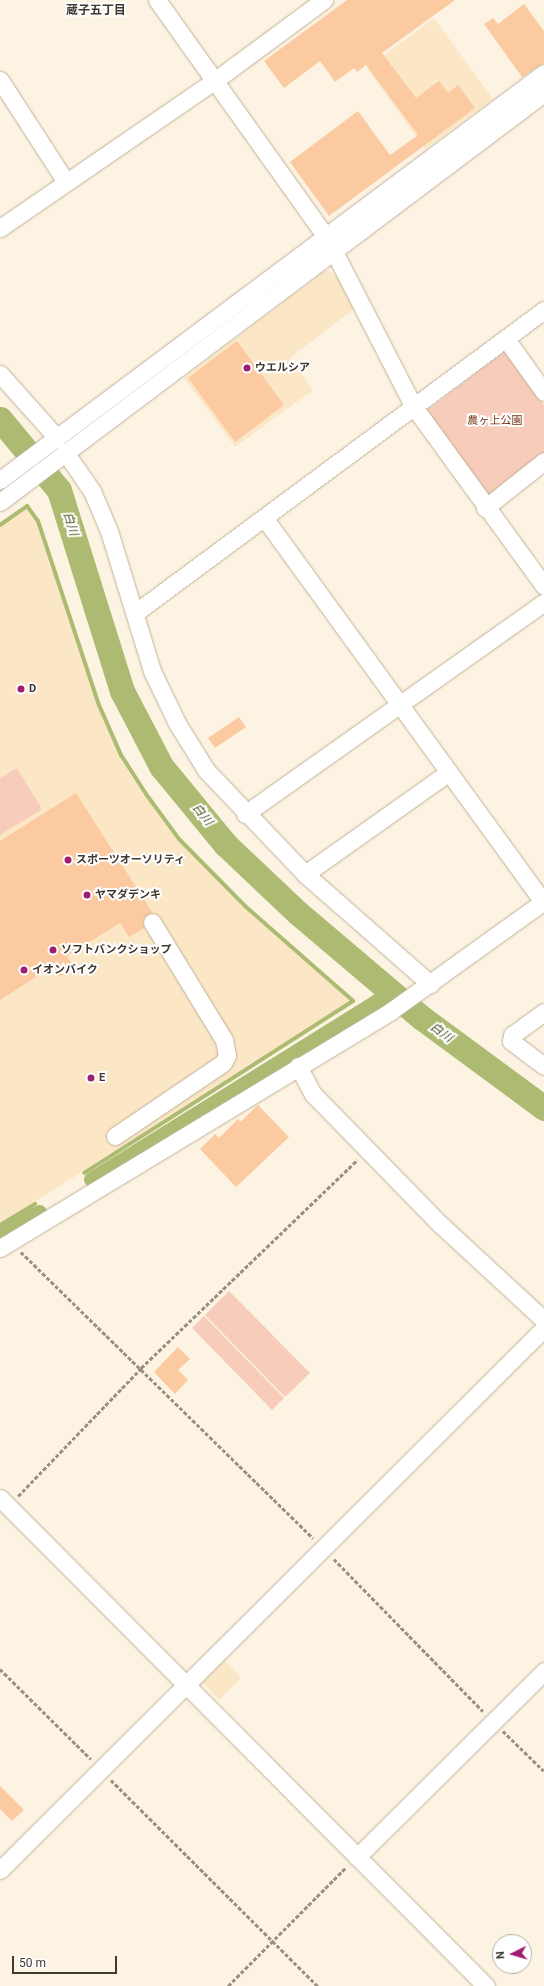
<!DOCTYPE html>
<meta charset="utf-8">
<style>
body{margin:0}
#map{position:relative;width:544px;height:1986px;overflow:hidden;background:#fdf3e3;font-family:Roboto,"Noto Sans JP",sans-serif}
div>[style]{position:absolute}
.built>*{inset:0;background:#fbe7c6}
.green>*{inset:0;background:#f8ccba}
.stream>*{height:4px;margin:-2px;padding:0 2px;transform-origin:2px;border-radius:2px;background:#acbb71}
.canal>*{height:15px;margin:-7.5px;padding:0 7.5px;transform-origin:7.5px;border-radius:7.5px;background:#acbb71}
.river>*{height:25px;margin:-12.5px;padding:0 12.5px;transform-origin:12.5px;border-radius:12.5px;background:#acbb71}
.building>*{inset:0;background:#fbcaa0}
.path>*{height:2.5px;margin-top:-1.25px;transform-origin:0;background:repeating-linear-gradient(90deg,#979083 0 4px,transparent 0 6px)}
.roads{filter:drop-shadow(0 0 1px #c1b298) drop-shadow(0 0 1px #c1b298)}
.minor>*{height:17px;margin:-8.5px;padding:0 8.5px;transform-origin:8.5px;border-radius:8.5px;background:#fff}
.dots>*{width:11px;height:11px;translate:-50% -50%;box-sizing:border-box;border:2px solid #fff;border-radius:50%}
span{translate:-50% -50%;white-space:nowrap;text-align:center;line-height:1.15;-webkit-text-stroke:4px #fff;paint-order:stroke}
.poi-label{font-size:11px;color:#3f392f;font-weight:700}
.left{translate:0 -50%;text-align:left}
.park-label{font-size:11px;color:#743213}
.neighbourhood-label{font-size:12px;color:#3f392f;font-weight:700}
.water-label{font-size:12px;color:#48521c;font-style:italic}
.north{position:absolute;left:492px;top:1934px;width:40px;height:40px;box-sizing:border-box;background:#fff;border:1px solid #b2b0ac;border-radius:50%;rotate:265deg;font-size:11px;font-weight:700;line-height:16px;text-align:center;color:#3f392f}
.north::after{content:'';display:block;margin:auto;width:14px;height:18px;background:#9f1e70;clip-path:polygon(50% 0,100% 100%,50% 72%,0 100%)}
.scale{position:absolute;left:12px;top:1956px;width:105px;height:18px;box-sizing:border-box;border:2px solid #3f392f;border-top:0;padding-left:5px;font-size:12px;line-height:14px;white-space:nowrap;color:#3f392f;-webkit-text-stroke:3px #fff;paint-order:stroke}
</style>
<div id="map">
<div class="built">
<i style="clip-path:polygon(434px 18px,493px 99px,425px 149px,367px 68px)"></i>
<i style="clip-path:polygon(326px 270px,337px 276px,354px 309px,290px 358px,313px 390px,235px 447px,184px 378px)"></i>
<i style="clip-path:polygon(27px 508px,36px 522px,97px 705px,119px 756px,144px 795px,178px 840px,244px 907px,350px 1001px,0 1224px,0 527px)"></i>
<i style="clip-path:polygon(221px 1657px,241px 1678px,219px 1700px,199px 1679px)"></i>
</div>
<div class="green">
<i style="clip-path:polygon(505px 351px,544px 405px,544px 455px,488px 496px,427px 410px)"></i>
<i style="clip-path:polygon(17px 768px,42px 809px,0 835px,0 778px)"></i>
<i style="clip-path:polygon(229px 1291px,310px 1373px,285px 1397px,205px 1315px)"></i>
<i style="clip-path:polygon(204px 1316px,284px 1398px,272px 1410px,192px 1328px)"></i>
</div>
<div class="stream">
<i style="left:0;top:525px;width:33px;rotate:-35deg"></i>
<i style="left:27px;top:506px;width:19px;rotate:54deg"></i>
<i style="left:38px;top:521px;width:194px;rotate:71.7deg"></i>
<i style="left:99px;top:705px;width:55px;rotate:66.3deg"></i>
<i style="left:121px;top:755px;width:46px;rotate:57.3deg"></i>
<i style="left:146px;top:794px;width:56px;rotate:53.7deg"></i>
<i style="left:179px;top:839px;width:94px;rotate:45.4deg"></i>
<i style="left:245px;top:906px;width:144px;rotate:41.3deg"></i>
<i style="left:353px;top:1001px;width:319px;rotate:147.4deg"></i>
<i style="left:0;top:1225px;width:41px;rotate:-31deg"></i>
</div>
<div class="canal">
<i style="left:91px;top:1179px;width:352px;rotate:-31.9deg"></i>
<i style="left:0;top:1232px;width:44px;rotate:-27.1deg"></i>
</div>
<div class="river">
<i style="left:0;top:419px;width:92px;rotate:50.3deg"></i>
<i style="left:59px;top:490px;width:211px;rotate:72.6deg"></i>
<i style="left:122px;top:691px;width:85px;rotate:62.5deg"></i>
<i style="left:161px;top:766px;width:101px;rotate:50.6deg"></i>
<i style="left:225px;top:844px;width:100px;rotate:43.4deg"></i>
<i style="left:298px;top:913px;width:162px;rotate:40.3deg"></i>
<i style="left:422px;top:1018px;width:152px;rotate:36.4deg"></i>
</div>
<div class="building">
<i style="clip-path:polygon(347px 0,455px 0,382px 53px,416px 98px,439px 81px,448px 93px,458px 85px,475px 108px,329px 216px,290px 162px,358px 111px,390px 155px,418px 135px,366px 65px,357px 72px,354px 68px,335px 82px,320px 61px,284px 88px,264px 61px)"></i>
<i style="clip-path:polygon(524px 4px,544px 31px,544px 63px,522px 77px,484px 24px,493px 18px,498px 24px)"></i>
<i style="clip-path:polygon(237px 341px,284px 405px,235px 442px,188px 378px)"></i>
<i style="clip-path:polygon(239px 717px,246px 727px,215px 748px,208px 738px)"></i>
<i style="clip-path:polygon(76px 793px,152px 912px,143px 918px,144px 928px,129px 937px,120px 923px,67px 956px,74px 967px,60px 977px,53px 966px,0 1000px,0 841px)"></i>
<i style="clip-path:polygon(258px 1105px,289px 1137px,236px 1187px,200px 1149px,215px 1134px,219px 1138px,238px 1119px,240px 1122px)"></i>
<i style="clip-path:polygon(178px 1347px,190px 1359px,178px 1370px,188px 1380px,175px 1394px,154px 1372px)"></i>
<i style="clip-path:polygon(0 1786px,24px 1810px,12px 1821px,0 1809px)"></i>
</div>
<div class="path">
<i style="left:21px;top:1252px;width:409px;rotate:44.4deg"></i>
<i style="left:18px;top:1496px;width:178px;rotate:-46.1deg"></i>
<i style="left:141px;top:1368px;width:300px;rotate:-43.9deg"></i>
<i style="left:334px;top:1559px;width:213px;rotate:45.6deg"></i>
<i style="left:0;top:1669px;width:128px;rotate:44.7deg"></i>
<i style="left:503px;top:1731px;width:57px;rotate:44.3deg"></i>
<i style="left:111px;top:1780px;width:292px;rotate:44.9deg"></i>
<i style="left:228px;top:1986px;width:168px;rotate:-45.2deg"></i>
</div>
<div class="roads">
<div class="minor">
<i style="left:157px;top:0;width:292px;rotate:54.5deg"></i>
<i style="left:327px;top:238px;width:190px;rotate:62.8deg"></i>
<i style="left:414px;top:407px;width:221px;rotate:54deg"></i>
<i style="left:0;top:80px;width:121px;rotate:57.1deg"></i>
<i style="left:0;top:228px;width:260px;rotate:-34.5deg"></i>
<i style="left:214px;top:81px;width:137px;rotate:-36.4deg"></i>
<i style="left:506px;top:339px;width:65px;rotate:54.4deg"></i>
<i style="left:0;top:374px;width:86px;rotate:48.3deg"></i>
<i style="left:65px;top:452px;width:47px;rotate:55.3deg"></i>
<i style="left:92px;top:491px;width:43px;rotate:67deg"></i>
<i style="left:109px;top:531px;width:146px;rotate:72.9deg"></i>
<i style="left:152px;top:671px;width:58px;rotate:64.3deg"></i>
<i style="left:177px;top:723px;width:55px;rotate:58.3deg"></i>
<i style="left:206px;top:770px;width:144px;rotate:46.4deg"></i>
<i style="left:305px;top:874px;width:167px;rotate:41.3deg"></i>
<i style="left:0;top:480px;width:679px;rotate:-36.8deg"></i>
<i style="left:0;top:502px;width:681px;rotate:-36.94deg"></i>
<i style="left:485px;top:508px;width:75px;rotate:-38.5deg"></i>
<i style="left:265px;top:519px;width:473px;rotate:54deg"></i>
<i style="left:135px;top:613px;width:509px;rotate:-36.53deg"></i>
<i style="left:245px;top:814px;width:367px;rotate:-35.3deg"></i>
<i style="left:305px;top:874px;width:176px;rotate:-35.3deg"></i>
<i style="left:544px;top:1012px;width:39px;rotate:144deg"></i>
<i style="left:512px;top:1035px;width:6px;rotate:99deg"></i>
<i style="left:511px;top:1041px;width:41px;rotate:37.1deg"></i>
<i style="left:298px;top:1066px;width:32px;rotate:62deg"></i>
<i style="left:313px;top:1094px;width:183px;rotate:45.7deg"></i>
<i style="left:441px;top:1225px;width:140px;rotate:42.7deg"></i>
<i style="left:115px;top:1136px;width:130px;rotate:-34.1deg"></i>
<i style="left:223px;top:1063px;width:9px;rotate:-63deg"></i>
<i style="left:227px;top:1055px;width:15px;rotate:-101deg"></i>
<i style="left:224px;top:1040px;width:138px;rotate:-121.4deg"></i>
<i style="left:0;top:1248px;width:457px;rotate:-31.2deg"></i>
<i style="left:391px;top:1011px;width:188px;rotate:-35.7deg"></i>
<i style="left:0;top:1498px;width:689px;rotate:45.12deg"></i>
<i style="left:357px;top:1857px;width:264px;rotate:-44.8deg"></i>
<i style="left:0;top:1870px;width:768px;rotate:-44.89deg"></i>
</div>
</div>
<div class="dots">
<i style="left:247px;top:368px;background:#9f1e70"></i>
<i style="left:21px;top:689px;background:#9f1e70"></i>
<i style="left:68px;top:860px;background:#9f1e70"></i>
<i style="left:87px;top:895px;background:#9f1e70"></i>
<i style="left:53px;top:950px;background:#9f1e70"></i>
<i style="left:24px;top:970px;background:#9f1e70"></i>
<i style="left:91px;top:1078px;background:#9f1e70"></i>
</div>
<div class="poi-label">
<span class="left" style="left:255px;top:368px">ウエルシア</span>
<span class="left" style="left:29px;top:689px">D</span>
<span class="left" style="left:76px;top:860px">スポーツオーソリティ</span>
<span class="left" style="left:95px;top:895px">ヤマダデンキ</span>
<span class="left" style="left:61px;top:950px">ソフトバンクショップ</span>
<span class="left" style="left:32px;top:970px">イオンバイク</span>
<span class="left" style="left:99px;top:1078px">E</span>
</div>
<div class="park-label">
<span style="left:495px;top:421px">農ヶ上公園</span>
</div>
<div class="neighbourhood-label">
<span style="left:96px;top:11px">蔵子五丁目</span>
</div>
<div class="water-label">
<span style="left:70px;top:524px;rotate:73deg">白川</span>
<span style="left:202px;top:815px;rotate:51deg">白川</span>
<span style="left:441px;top:1033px;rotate:36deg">白川</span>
</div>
<div class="north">N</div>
<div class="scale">50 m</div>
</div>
